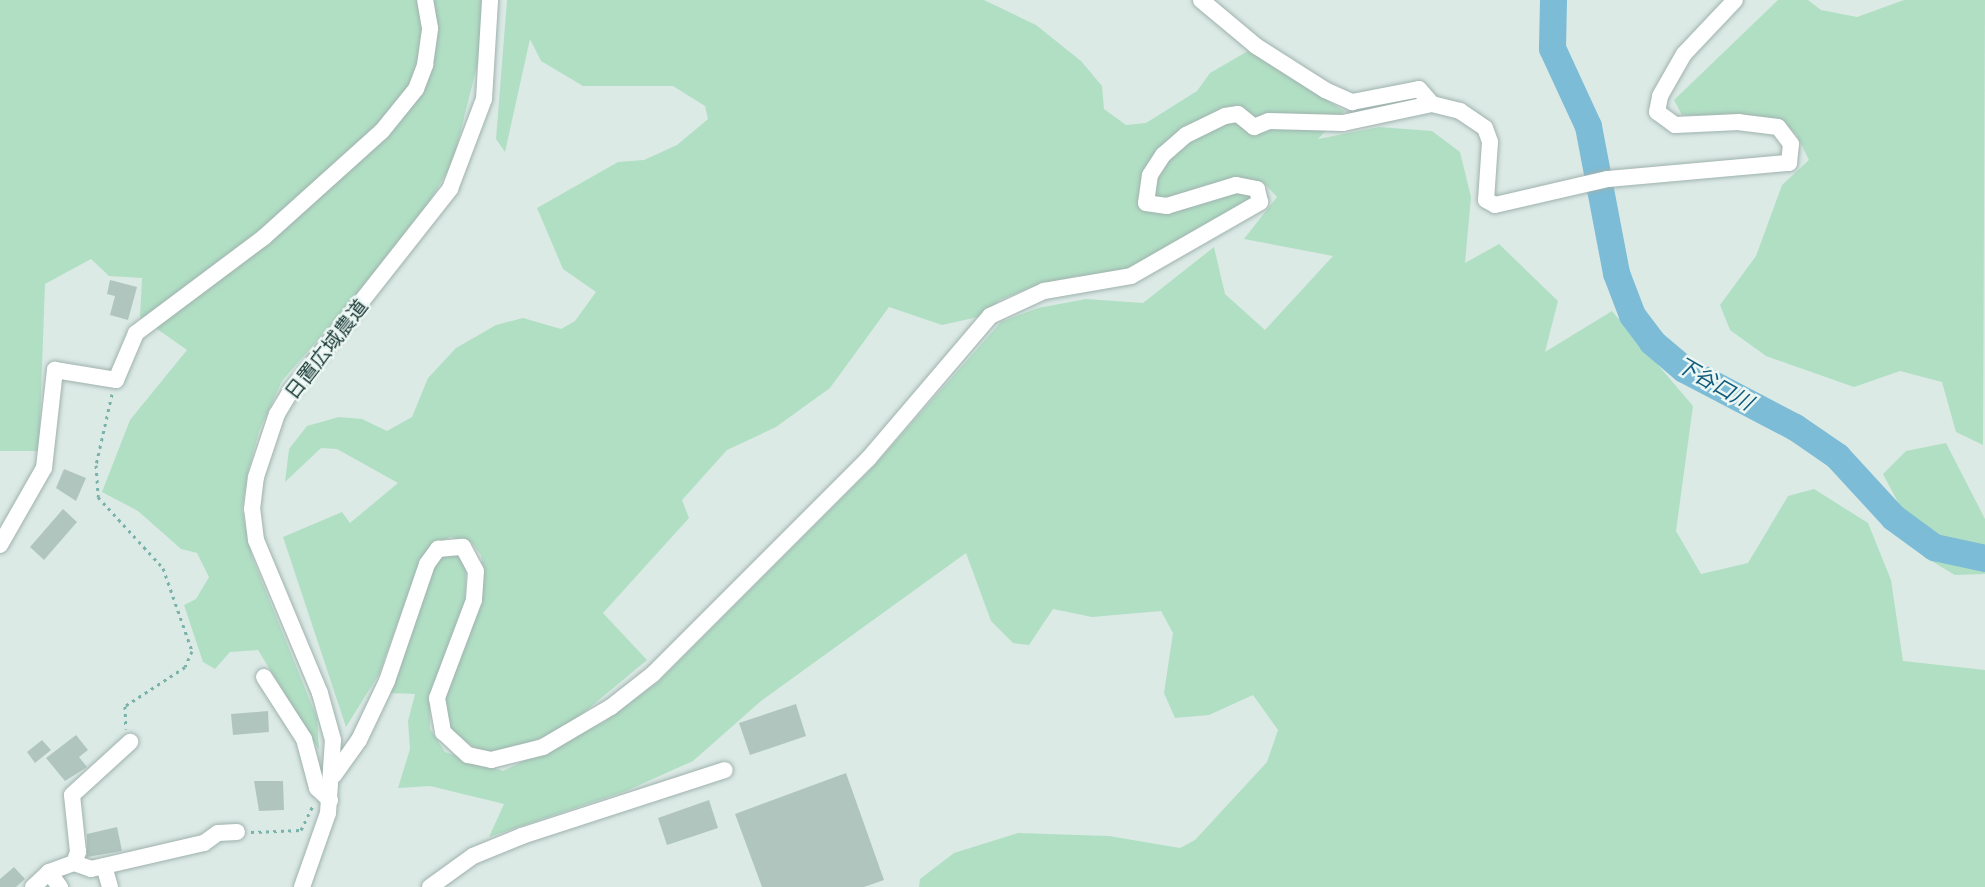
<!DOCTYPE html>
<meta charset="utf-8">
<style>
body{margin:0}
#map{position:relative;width:1985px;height:887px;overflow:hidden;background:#dceae6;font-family:"Exo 2","Noto Sans JP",sans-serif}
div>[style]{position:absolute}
.green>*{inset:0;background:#b1dfc4}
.river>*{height:27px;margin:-13.5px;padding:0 13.5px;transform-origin:13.5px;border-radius:13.5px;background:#7cbcd7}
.building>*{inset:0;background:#b1c5bf}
.path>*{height:3px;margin-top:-1.5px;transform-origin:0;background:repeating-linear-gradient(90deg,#78b2a8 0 3px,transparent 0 7.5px)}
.roads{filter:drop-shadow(0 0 2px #9fb2ae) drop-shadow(0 0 2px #9fb2ae)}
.minor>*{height:16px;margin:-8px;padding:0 8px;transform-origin:8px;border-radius:8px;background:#fff}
span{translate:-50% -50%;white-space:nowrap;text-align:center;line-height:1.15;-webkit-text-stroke:5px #ecf7f3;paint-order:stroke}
.street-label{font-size:20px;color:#1c3b37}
.water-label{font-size:21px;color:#115b7c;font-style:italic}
</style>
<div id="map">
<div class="green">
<i style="clip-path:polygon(0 0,482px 0,480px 54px,453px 162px,425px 209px,369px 281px,282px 381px,259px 431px,248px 472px,242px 510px,252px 557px,317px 718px,319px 750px,258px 650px,230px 652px,215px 669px,203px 662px,184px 605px,196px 599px,209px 577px,197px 553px,181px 549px,138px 511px,102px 492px,130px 420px,187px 350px,140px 317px,142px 278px,109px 276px,91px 259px,45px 284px,39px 451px,0 451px)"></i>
<i style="clip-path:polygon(507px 0,984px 0,1036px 25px,1081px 61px,1102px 86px,1104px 109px,1126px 125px,1146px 123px,1197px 91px,1210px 73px,1248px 51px,1344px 111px,1318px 139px,1379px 127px,1432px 131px,1460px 152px,1471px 197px,1465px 263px,1499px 244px,1558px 301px,1545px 352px,1612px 311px,1693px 406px,1676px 531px,1701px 574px,1748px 563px,1788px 496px,1814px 489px,1868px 523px,1891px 580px,1903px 661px,1985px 670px,1985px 887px,919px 887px,920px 879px,954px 853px,1018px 833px,1109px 836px,1180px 848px,1195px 840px,1267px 762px,1278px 730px,1253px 695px,1209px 715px,1175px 718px,1164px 693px,1173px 633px,1161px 611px,1092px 617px,1053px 609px,1029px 645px,1013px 643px,991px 621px,966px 553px,761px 701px,693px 761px,626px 791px,489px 837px,504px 804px,430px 786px,398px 788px,410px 749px,408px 721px,415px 694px,389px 693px,430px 570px,441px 556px,454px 554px,466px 562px,465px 600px,430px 702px,430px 729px,445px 752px,503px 771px,604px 722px,658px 682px,872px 468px,1001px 322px,1038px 308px,1086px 299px,1143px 303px,1214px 247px,1225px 294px,1265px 330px,1333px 256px,1244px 239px,1277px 197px,1262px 181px,1254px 202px,1136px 282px,1077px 276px,1034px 286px,1000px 300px,978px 317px,942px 325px,889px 307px,830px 388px,776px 427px,727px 450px,682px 500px,689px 518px,603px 613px,647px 660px,565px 728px,506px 752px,482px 752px,451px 732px,443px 699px,480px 603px,484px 574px,481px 555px,471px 542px,450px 537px,438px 544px,414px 578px,379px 674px,346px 727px,283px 537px,342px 512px,350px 523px,398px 483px,337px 449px,321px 448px,285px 482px,289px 449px,307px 426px,339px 417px,362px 419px,387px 431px,412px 417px,428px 378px,456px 348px,496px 325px,523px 318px,561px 329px,575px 321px,596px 292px,563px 269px,537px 208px,618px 162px,644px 160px,677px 145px,708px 119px,705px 106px,673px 86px,583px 86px,541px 61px,530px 39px,505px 152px,496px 139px)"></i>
<i style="clip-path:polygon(1778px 0,1808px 0,1821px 10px,1857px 17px,1904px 0,1985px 0,1983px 445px,1956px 432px,1942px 382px,1900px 371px,1854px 387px,1766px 356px,1730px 330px,1720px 305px,1756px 256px,1782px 185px,1809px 160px,1796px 134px,1780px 119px,1682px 115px,1674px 100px)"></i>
<i style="clip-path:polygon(1946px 443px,1985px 519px,1985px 574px,1955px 575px,1928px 559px,1883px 474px,1906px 451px)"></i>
</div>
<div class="river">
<i style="left:1553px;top:0;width:48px;rotate:91.2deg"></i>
<i style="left:1552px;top:48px;width:86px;rotate:65.2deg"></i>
<i style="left:1588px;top:126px;width:150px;rotate:79.2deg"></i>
<i style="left:1616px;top:273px;width:45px;rotate:69.1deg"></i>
<i style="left:1632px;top:315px;width:34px;rotate:53deg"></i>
<i style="left:1652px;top:342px;width:42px;rotate:40.2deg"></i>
<i style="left:1684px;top:369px;width:125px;rotate:27.6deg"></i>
<i style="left:1795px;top:427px;width:51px;rotate:34.6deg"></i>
<i style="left:1837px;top:456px;width:83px;rotate:47.4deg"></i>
<i style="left:1893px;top:517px;width:51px;rotate:36.2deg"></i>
<i style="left:1934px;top:547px;width:52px;rotate:12.2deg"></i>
</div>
<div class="building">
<i style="clip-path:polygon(110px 280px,137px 287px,128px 320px,110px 315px,115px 296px,107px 294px)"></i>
<i style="clip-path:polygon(64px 469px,86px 478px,76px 501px,56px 488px)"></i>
<i style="clip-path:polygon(63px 509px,77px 522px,44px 560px,30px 547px)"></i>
<i style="clip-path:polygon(796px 704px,806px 736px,750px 755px,739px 723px)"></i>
<i style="clip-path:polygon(268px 711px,269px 732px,233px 735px,231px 714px)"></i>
<i style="clip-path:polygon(76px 735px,88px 750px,79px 757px,87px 767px,65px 781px,46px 758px)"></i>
<i style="clip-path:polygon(42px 740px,51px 750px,35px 763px,27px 752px)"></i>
<i style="clip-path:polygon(846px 773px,884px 880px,864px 887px,762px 887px,735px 814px)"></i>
<i style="clip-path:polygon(254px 781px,283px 781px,284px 810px,259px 811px)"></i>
<i style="clip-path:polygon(709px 800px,718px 828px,667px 845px,658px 818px)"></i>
<i style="clip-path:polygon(117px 827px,122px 851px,87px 857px,87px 834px)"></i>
<i style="clip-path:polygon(14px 867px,25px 879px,16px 887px,0 887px,0 879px)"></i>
</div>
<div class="path">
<i style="left:112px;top:394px;width:73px;rotate:102.7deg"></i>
<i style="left:96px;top:465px;width:32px;rotate:86deg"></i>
<i style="left:98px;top:497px;width:96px;rotate:47.5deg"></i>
<i style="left:163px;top:568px;width:88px;rotate:70.7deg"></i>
<i style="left:192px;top:651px;width:17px;rotate:114deg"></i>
<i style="left:185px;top:667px;width:72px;rotate:147deg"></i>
<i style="left:125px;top:706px;width:23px;rotate:88deg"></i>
<i style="left:251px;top:832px;width:50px;rotate:-2.3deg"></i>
<i style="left:301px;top:830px;width:28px;rotate:-64deg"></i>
</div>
<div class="roads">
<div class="minor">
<i style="left:1201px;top:0;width:72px;rotate:39.9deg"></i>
<i style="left:1256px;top:46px;width:82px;rotate:32.5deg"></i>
<i style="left:1325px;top:90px;width:30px;rotate:24deg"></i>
<i style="left:1352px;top:102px;width:68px;rotate:-11deg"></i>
<i style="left:1419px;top:89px;width:20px;rotate:49deg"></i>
<i style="left:0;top:545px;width:89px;rotate:-60.3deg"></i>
<i style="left:44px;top:468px;width:99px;rotate:-83.6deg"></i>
<i style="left:55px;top:370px;width:62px;rotate:9.3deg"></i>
<i style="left:116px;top:380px;width:51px;rotate:-66.9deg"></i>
<i style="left:136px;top:333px;width:159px;rotate:-36.8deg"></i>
<i style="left:263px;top:238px;width:160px;rotate:-42deg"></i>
<i style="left:382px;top:131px;width:54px;rotate:-51deg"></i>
<i style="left:416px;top:89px;width:26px;rotate:-69deg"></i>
<i style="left:425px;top:65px;width:37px;rotate:-82deg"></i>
<i style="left:430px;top:28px;width:28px;rotate:-100deg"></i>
<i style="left:264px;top:677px;width:74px;rotate:57.2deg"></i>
<i style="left:304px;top:739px;width:51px;rotate:75.1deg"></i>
<i style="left:317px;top:788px;width:18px;rotate:43deg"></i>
<i style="left:334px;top:775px;width:43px;rotate:-54.5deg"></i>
<i style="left:359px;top:740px;width:65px;rotate:-64.6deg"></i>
<i style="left:387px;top:681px;width:124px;rotate:-71.1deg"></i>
<i style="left:427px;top:564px;width:19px;rotate:-54deg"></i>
<i style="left:438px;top:549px;width:25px;rotate:-5deg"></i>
<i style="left:463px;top:547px;width:27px;rotate:62deg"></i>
<i style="left:476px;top:571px;width:29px;rotate:94deg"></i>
<i style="left:474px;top:600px;width:105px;rotate:110.7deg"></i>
<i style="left:437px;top:698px;width:35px;rotate:80deg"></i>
<i style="left:443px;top:732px;width:34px;rotate:43deg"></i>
<i style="left:468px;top:755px;width:24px;rotate:12deg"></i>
<i style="left:491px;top:760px;width:54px;rotate:-14deg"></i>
<i style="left:543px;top:747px;width:79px;rotate:-30.5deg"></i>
<i style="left:611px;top:707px;width:53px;rotate:-38.2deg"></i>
<i style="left:653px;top:674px;width:304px;rotate:-45deg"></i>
<i style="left:868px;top:459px;width:188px;rotate:-49.5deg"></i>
<i style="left:990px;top:316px;width:60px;rotate:-24.8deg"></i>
<i style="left:1044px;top:291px;width:88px;rotate:-9.8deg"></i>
<i style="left:1131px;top:276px;width:149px;rotate:-29.8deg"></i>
<i style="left:1260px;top:202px;width:13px;rotate:-103deg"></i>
<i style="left:1257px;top:189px;width:21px;rotate:-169deg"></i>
<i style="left:1236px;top:185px;width:72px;rotate:163.1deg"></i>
<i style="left:1167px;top:206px;width:21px;rotate:-172deg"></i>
<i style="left:1146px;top:203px;width:28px;rotate:-82deg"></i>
<i style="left:1150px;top:175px;width:24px;rotate:-57deg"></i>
<i style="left:1163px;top:155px;width:30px;rotate:-41deg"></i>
<i style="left:1186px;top:135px;width:43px;rotate:-26deg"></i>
<i style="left:1225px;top:116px;width:13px;rotate:-9deg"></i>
<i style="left:1238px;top:114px;width:21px;rotate:39deg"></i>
<i style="left:1254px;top:127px;width:16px;rotate:-22deg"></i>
<i style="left:1269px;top:121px;width:74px;rotate:1.5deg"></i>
<i style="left:1343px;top:123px;width:91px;rotate:-12.1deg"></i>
<i style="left:1432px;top:104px;width:29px;rotate:14deg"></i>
<i style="left:1460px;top:111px;width:30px;rotate:34deg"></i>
<i style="left:1485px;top:128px;width:15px;rotate:70deg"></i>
<i style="left:1490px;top:142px;width:58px;rotate:93.9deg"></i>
<i style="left:1486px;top:200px;width:10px;rotate:29deg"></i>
<i style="left:1495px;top:205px;width:116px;rotate:-13deg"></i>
<i style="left:1608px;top:179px;width:182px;rotate:-5.1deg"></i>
<i style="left:1789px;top:163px;width:19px;rotate:-84deg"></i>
<i style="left:1791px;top:144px;width:21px;rotate:-127deg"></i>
<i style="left:1778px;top:127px;width:39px;rotate:-173deg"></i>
<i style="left:1739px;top:122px;width:64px;rotate:177.3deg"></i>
<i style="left:1675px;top:125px;width:22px;rotate:-144deg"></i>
<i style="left:1657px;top:112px;width:16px;rotate:-79deg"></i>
<i style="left:1660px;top:96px;width:48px;rotate:-60.3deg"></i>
<i style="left:1684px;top:54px;width:74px;rotate:-46.6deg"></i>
<i style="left:74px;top:863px;width:12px;rotate:-70deg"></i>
<i style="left:78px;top:852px;width:57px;rotate:-96deg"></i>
<i style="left:72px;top:795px;width:79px;rotate:-42.4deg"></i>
<i style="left:104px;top:866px;width:22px;rotate:74deg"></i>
<i style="left:49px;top:872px;width:19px;rotate:54deg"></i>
<i style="left:33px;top:887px;width:22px;rotate:-43deg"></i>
<i style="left:49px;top:872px;width:27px;rotate:-20deg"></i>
<i style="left:74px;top:863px;width:18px;rotate:19deg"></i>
<i style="left:91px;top:869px;width:116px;rotate:-13deg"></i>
<i style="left:204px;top:843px;width:17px;rotate:-36deg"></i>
<i style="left:218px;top:833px;width:19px;rotate:-3deg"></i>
<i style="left:302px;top:887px;width:78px;rotate:-70.6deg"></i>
<i style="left:328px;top:813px;width:73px;rotate:-86.1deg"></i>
<i style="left:333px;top:740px;width:49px;rotate:-105.5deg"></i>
<i style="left:320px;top:693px;width:166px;rotate:-112.7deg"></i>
<i style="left:256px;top:540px;width:31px;rotate:-97deg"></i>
<i style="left:252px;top:509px;width:32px;rotate:-83deg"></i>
<i style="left:256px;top:477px;width:66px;rotate:-71.6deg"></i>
<i style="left:277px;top:414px;width:27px;rotate:-59deg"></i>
<i style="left:291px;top:391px;width:257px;rotate:-51.8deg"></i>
<i style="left:450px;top:189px;width:96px;rotate:-69.3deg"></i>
<i style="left:484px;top:99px;width:99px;rotate:-86.5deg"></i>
<i style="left:430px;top:887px;width:53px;rotate:-35.8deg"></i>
<i style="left:473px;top:856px;width:53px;rotate:-22.2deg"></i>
<i style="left:522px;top:836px;width:213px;rotate:-18deg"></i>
</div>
</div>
<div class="street-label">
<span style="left:326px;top:349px;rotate:-52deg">日置広域農道</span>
</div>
<div class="water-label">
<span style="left:1715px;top:383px;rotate:30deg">下谷口川</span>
</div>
</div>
